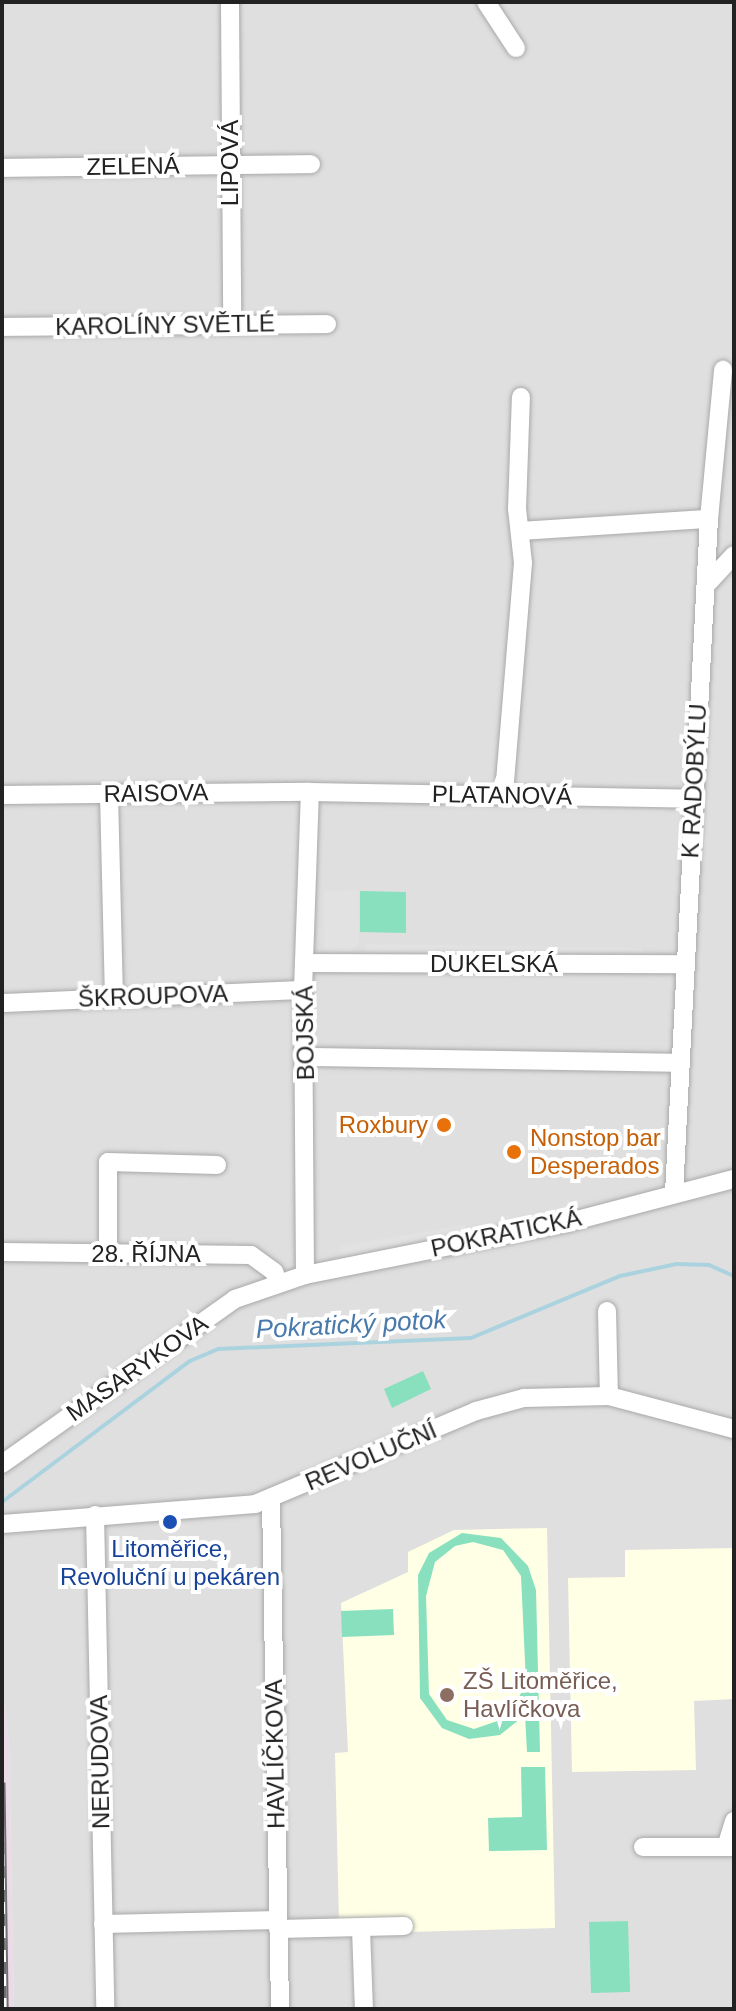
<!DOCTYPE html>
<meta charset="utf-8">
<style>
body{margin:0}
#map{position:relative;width:736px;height:2011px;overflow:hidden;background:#f2efe9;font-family:Arial,sans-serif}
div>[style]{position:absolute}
.residential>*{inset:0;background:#e0dfdf}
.industrial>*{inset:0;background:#ebdbe8}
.education>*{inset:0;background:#ffffe5}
.pitch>*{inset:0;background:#88e0be}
.parking>*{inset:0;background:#e2e2e2}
.stream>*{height:4px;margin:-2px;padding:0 2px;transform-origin:2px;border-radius:2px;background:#aad3df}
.roads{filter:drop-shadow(0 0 2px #a9a9a9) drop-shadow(0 0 2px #a9a9a9)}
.minor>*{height:18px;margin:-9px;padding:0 9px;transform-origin:9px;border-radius:9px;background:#fff}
.rail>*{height:7px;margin-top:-3.5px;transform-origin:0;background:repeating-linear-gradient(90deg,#fff 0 12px,#707070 0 24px);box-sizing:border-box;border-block:2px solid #707070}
.dots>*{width:22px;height:22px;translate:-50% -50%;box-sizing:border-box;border:4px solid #fff;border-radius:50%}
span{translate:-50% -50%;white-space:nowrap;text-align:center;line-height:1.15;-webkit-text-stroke:8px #fff;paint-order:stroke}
.street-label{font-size:24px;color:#222}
.food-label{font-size:24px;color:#c56008}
.right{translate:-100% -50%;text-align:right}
.left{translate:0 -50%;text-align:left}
.transit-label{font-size:24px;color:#164399}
.education-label{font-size:24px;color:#785e54}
.water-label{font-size:26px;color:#4a7aab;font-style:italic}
.frame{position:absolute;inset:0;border:4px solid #222;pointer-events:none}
</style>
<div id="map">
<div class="residential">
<i style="clip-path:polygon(2px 2px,734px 2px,734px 2009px,14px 2009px,9px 1740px,2px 1687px)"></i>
</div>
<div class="industrial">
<i style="clip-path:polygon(2px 1687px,9px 1740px,14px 2009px,2px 2009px)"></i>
</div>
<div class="education">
<i style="clip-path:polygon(547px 1528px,555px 1928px,407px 1932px,339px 1920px,335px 1753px,348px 1752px,341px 1603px,408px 1572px,408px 1552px,454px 1530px)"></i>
<i style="clip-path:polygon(734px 1548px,734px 1699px,694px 1701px,696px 1770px,572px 1772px,568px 1578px,625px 1577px,625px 1550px)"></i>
</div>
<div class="pitch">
<i style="clip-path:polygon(360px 891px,406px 892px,406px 933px,360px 932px)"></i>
<i style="clip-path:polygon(423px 1371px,431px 1389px,392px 1408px,384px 1389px)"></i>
<i style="clip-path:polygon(evenodd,462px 1533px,501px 1538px,528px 1566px,536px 1590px,540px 1752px,527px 1752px,525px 1715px,500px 1735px,469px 1739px,442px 1728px,420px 1698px,418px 1575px,429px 1553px,462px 1533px,473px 1542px,503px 1550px,521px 1576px,526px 1683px,509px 1717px,474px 1729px,447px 1720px,429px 1694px,426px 1596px,435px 1562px,455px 1546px,473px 1542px)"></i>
<i style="clip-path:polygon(393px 1609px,394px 1635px,342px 1637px,341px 1611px)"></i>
<i style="clip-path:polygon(521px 1767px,545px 1767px,547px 1850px,489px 1851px,488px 1818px,522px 1817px)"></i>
<i style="clip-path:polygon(628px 1921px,630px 1992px,591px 1993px,589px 1922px)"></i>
</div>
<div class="parking">
<i style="clip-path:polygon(442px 798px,665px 803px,665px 813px,442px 808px)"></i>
<i style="clip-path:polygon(358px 890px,359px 942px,351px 952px,324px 951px,324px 891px)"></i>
<i style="clip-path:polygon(365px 944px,642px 948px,642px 957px,365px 953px)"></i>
<i style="clip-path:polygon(465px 1225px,467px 1236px,342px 1261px,340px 1246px)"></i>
</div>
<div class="stream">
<i style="left:2px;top:1502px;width:235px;rotate:-36.9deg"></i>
<i style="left:190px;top:1361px;width:30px;rotate:-23deg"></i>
<i style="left:218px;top:1349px;width:253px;rotate:-2.5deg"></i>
<i style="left:471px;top:1338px;width:161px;rotate:-22.6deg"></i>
<i style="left:620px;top:1276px;width:58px;rotate:-11.9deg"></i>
<i style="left:677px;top:1264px;width:32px;rotate:2deg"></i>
<i style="left:709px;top:1265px;width:27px;rotate:24deg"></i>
</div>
<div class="roads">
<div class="minor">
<i style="left:230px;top:2px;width:323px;rotate:89.6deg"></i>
<i style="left:486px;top:2px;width:55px;rotate:56.9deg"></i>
<i style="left:2px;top:168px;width:309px;rotate:-0.7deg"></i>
<i style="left:2px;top:327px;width:325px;rotate:-0.5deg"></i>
<i style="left:521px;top:531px;width:188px;rotate:-3.7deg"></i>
<i style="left:706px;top:585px;width:41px;rotate:-47deg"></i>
<i style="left:109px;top:794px;width:204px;rotate:88.6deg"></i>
<i style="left:504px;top:794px;width:232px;rotate:-85.3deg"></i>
<i style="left:523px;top:563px;width:54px;rotate:-96.3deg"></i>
<i style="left:517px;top:509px;width:112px;rotate:-88deg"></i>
<i style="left:2px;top:795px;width:308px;rotate:-0.6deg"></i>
<i style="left:310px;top:792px;width:383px;rotate:1deg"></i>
<i style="left:305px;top:963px;width:378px;rotate:0.2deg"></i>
<i style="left:2px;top:1003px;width:301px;rotate:-2.5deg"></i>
<i style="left:306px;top:1057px;width:375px;rotate:0.9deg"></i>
<i style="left:674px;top:1193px;width:675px;rotate:-87.03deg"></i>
<i style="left:709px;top:519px;width:150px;rotate:-84.6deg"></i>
<i style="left:2px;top:1252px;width:249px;rotate:0.7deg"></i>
<i style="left:251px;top:1255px;width:29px;rotate:36deg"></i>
<i style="left:274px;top:1272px;width:11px;rotate:68deg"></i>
<i style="left:108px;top:1253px;width:91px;rotate:-90deg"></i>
<i style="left:108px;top:1162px;width:109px;rotate:1.6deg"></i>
<i style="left:305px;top:1275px;width:285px;rotate:-90.4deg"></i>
<i style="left:303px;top:990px;width:198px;rotate:-88deg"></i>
<i style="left:607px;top:1311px;width:85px;rotate:88.7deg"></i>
<i style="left:2px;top:1464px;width:286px;rotate:-35.3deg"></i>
<i style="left:235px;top:1299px;width:74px;rotate:-18.9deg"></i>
<i style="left:305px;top:1275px;width:266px;rotate:-11.3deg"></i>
<i style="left:566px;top:1223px;width:174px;rotate:-14.7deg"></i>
<i style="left:271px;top:1498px;width:511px;rotate:88.99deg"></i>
<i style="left:95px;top:1515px;width:494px;rotate:88.8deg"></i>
<i style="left:2px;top:1524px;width:254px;rotate:-4.5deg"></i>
<i style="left:255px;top:1504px;width:240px;rotate:-22.8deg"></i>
<i style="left:476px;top:1411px;width:50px;rotate:-15.2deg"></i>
<i style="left:524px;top:1398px;width:85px;rotate:-1.3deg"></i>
<i style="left:609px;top:1396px;width:129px;rotate:14.8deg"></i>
<i style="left:727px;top:1844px;width:24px;rotate:-73deg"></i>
<i style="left:643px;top:1847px;width:91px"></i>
<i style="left:103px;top:1924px;width:175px;rotate:-1.3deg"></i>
<i style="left:278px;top:1929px;width:126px;rotate:-1.4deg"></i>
<i style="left:361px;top:1929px;width:80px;rotate:87.9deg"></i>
</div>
</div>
<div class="rail">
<i style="left:2px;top:1782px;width:227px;rotate:89.2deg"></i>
</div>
<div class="dots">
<i style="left:444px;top:1125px;background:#e8710a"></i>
<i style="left:514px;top:1152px;background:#e8710a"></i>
<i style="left:170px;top:1522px;background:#1a4fb4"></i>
<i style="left:447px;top:1695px;background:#8d6e63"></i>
</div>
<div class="street-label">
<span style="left:230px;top:163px;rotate:-90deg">LIPOVÁ</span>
<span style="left:133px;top:166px;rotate:-1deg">ZELENÁ</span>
<span style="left:165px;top:325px;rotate:-1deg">KAROLÍNY SVĚTLÉ</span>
<span style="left:694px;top:781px;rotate:-87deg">K RADOBÝLU</span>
<span style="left:156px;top:793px;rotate:-1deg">RAISOVA</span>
<span style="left:502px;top:795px;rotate:1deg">PLATANOVÁ</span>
<span style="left:494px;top:964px">DUKELSKÁ</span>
<span style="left:153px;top:996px;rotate:-2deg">ŠKROUPOVA</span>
<span style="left:305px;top:1033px;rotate:-91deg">BOJSKÁ</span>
<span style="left:506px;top:1233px;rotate:-12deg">POKRATICKÁ</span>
<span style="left:146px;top:1254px">28. ŘÍJNA</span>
<span style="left:137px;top:1368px;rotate:-35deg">MASARYKOVA</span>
<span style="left:371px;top:1456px;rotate:-23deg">REVOLUČNÍ</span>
<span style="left:275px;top:1754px;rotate:-91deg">HAVLÍČKOVA</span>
<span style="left:100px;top:1762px;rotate:-91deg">NERUDOVA</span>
</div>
<div class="food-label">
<span class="right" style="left:428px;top:1125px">Roxbury</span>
<span class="left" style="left:530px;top:1152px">Nonstop bar<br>Desperados</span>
</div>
<div class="transit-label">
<span style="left:170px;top:1563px">Litoměřice,<br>Revoluční u pekáren</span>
</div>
<div class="education-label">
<span class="left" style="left:463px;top:1695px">ZŠ Litoměřice,<br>Havlíčkova</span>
</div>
<div class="water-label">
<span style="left:351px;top:1325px;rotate:-3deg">Pokratický potok</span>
</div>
<div class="frame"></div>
</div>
